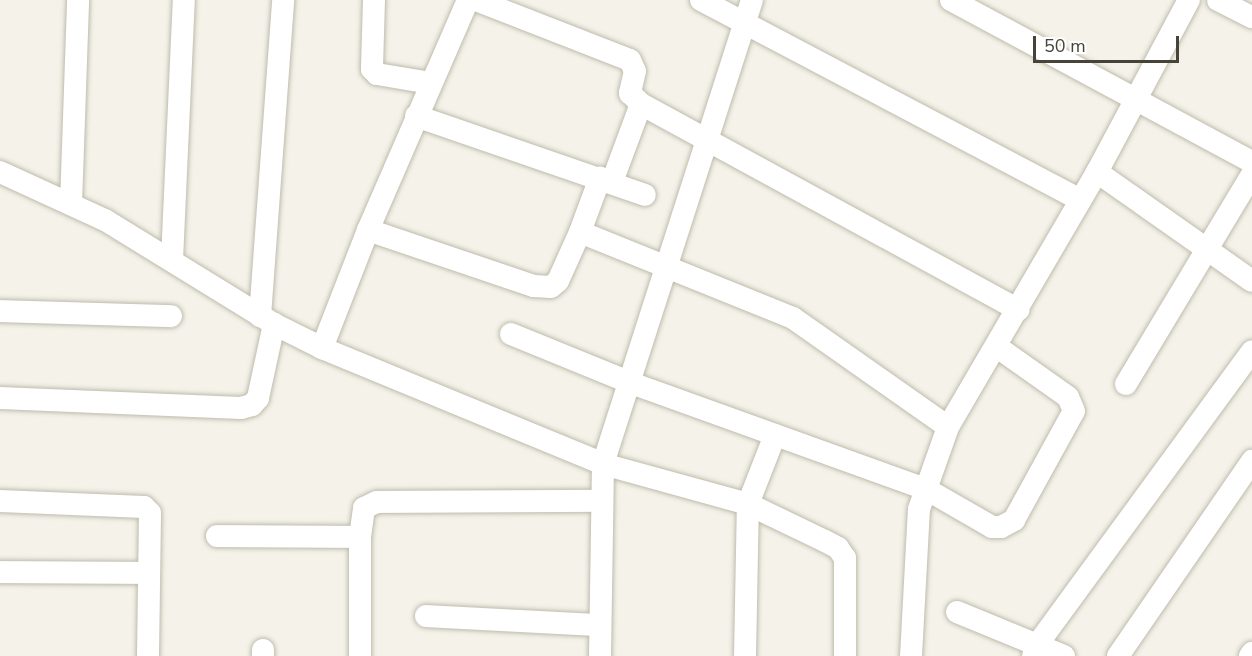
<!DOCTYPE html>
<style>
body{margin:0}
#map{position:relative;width:1252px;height:656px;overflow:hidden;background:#f4f2e9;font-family:"Nunito Sans",sans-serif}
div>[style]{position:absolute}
.roads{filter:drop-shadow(0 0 2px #bfbbac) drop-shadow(0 0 2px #bfbbac)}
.minor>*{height:22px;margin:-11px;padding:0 11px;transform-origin:11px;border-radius:11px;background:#fff}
span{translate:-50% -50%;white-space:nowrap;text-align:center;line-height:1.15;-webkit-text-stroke:4.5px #fff;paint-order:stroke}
.scale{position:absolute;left:1033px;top:36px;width:146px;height:27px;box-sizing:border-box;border:3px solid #474338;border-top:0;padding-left:8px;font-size:18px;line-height:21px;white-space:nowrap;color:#474338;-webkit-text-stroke:4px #fff;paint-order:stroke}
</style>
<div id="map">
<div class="roads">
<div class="minor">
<i style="left:374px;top:0;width:69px;rotate:91.7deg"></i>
<i style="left:372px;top:69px;width:7px;rotate:45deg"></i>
<i style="left:377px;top:74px;width:55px;rotate:9.5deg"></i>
<i style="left:476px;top:0;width:165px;rotate:21.3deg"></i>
<i style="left:630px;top:60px;width:12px;rotate:66deg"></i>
<i style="left:635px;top:71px;width:23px;rotate:103deg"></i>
<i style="left:630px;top:93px;width:16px;rotate:45deg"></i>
<i style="left:641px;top:104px;width:430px;rotate:28.6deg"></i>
<i style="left:701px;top:0;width:429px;rotate:27.8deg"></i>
<i style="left:951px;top:0;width:342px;rotate:28.3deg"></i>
<i style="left:1218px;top:0;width:38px;rotate:27deg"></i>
<i style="left:416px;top:116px;width:242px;rotate:19deg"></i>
<i style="left:0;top:172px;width:115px;rotate:24.6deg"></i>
<i style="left:105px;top:220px;width:198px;rotate:31.6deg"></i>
<i style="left:274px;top:324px;width:54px;rotate:26.6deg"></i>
<i style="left:322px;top:348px;width:304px;rotate:22.4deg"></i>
<i style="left:603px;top:464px;width:150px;rotate:15.4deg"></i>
<i style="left:748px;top:504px;width:85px;rotate:25.7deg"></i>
<i style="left:825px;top:541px;width:15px;rotate:28deg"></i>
<i style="left:838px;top:548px;width:12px;rotate:55deg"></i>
<i style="left:845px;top:558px;width:98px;rotate:90deg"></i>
<i style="left:1097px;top:172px;width:189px;rotate:35.1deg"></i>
<i style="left:612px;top:182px;width:83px;rotate:-69.6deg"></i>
<i style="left:71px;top:204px;width:204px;rotate:-88deg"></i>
<i style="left:368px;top:230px;width:174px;rotate:18.7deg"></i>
<i style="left:533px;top:286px;width:18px;rotate:3deg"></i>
<i style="left:551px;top:287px;width:9px;rotate:-41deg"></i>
<i style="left:558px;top:281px;width:54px;rotate:-65.8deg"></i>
<i style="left:580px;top:232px;width:58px;rotate:-69.7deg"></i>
<i style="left:580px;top:232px;width:230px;rotate:22deg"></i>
<i style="left:793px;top:318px;width:189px;rotate:35.1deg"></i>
<i style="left:172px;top:260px;width:260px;rotate:-87.4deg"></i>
<i style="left:0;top:311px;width:171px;rotate:1.7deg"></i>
<i style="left:260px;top:316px;width:317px;rotate:-85.8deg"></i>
<i style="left:511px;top:334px;width:130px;rotate:22.2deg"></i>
<i style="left:631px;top:383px;width:313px;rotate:19.8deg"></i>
<i style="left:926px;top:489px;width:76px;rotate:29.9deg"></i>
<i style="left:992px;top:527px;width:9px"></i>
<i style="left:1001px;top:527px;width:15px;rotate:-28deg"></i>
<i style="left:1014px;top:520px;width:124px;rotate:-61.2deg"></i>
<i style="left:1074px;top:411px;width:15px;rotate:-113deg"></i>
<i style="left:1068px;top:397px;width:88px;rotate:-144.7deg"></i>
<i style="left:322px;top:348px;width:127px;rotate:-68.7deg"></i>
<i style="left:368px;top:230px;width:251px;rotate:-66.5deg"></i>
<i style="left:1126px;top:384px;width:245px;rotate:-59deg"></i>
<i style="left:0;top:398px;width:241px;rotate:2.4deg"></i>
<i style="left:241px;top:408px;width:11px;rotate:-15deg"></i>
<i style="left:252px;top:405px;width:9px;rotate:-49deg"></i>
<i style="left:258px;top:398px;width:76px;rotate:-77.8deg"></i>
<i style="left:0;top:501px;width:144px;rotate:2.4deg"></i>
<i style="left:144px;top:507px;width:8px;rotate:45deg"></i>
<i style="left:150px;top:513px;width:143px;rotate:90.8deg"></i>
<i style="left:217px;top:536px;width:143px;rotate:0.4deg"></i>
<i style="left:0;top:572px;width:149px;rotate:0.4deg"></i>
<i style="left:957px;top:612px;width:116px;rotate:22.4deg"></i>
<i style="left:426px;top:616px;width:174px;rotate:3deg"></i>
<i style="left:263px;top:650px;width:6px;rotate:90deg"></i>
<i style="left:360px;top:656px;width:119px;rotate:-90deg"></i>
<i style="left:360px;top:537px;width:29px;rotate:-82deg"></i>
<i style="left:364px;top:508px;width:14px;rotate:-25deg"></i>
<i style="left:377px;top:502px;width:222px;rotate:-0.3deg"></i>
<i style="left:600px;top:656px;width:192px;rotate:-89.1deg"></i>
<i style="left:603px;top:464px;width:487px;rotate:-72.2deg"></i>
<i style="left:745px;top:656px;width:152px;rotate:-88.9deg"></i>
<i style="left:748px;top:504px;width:74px;rotate:-68.6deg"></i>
<i style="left:911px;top:656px;width:147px;rotate:-86.9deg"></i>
<i style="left:919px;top:509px;width:87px;rotate:-70.5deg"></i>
<i style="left:948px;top:427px;width:295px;rotate:-59.7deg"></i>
<i style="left:1097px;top:172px;width:195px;rotate:-61.9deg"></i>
<i style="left:1033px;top:656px;width:12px;rotate:-70deg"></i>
<i style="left:1037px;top:645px;width:364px;rotate:-53.8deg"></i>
<i style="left:1118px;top:656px;width:237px;rotate:-55.5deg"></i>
<i style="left:1250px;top:656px;width:4px;rotate:-56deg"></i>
</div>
</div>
<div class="scale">50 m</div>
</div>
